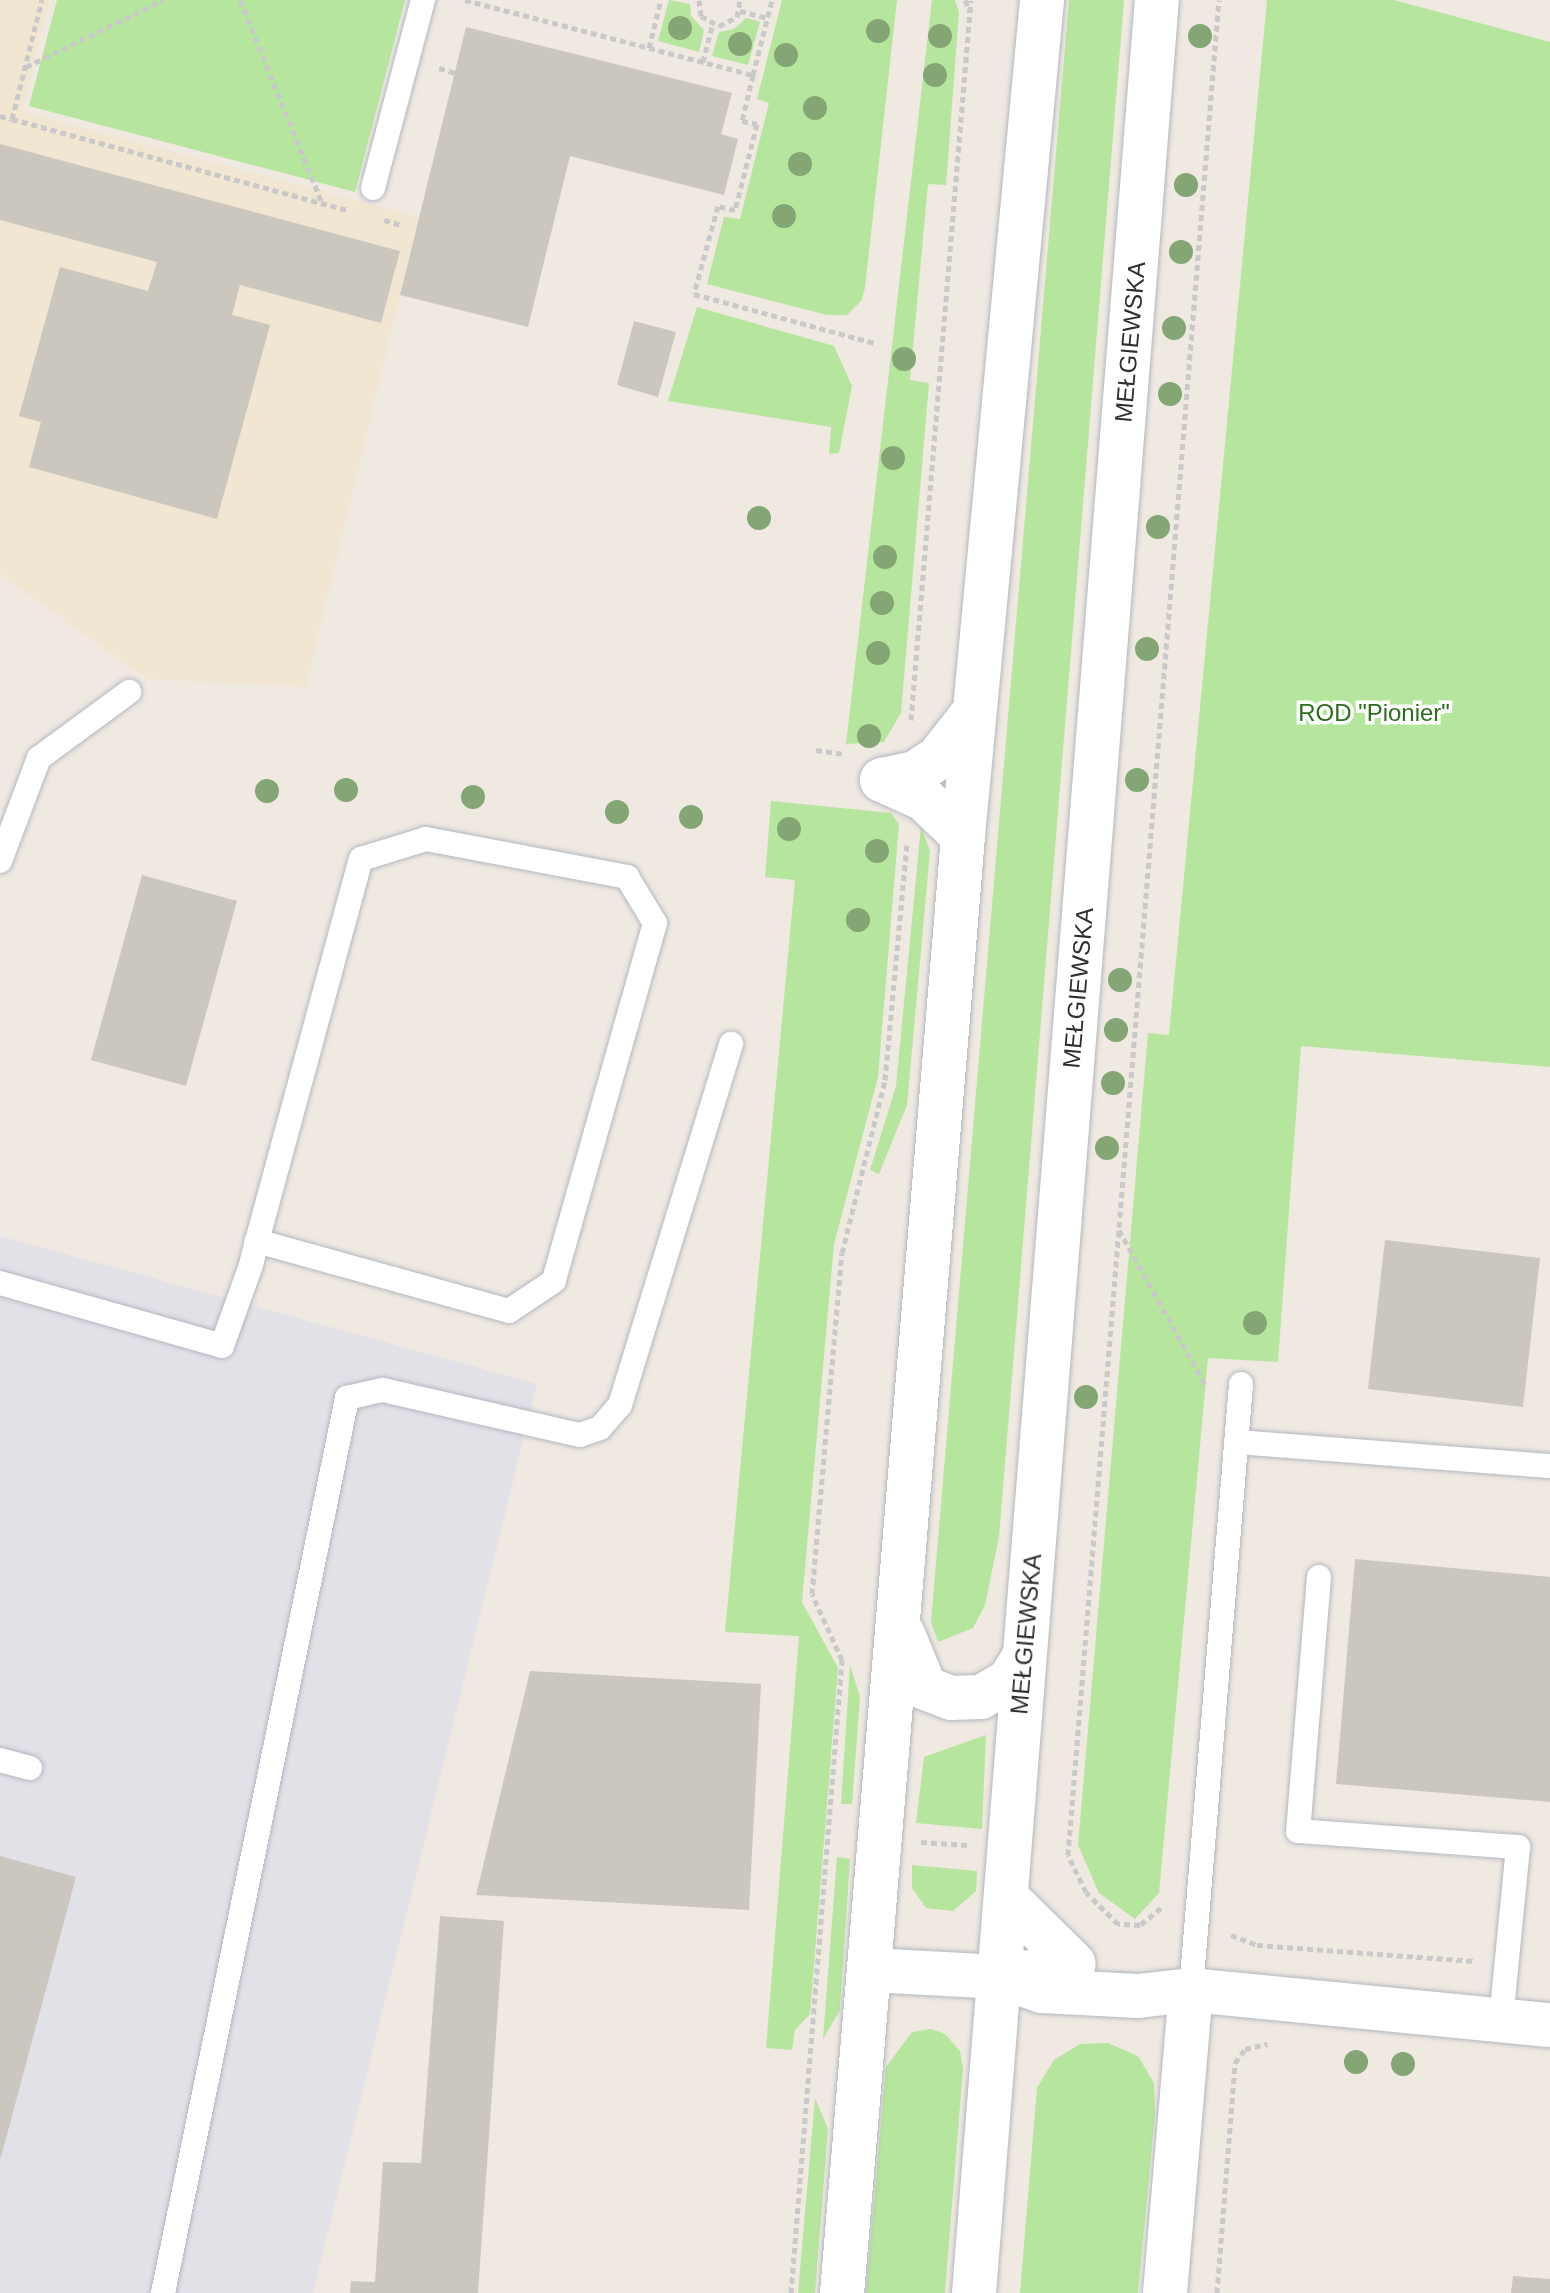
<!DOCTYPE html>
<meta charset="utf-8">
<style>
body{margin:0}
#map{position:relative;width:1550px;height:2293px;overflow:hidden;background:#efe9e1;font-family:Arial,sans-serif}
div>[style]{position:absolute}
.industrial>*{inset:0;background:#e3e1e8}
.education>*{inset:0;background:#f0e6d1}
.green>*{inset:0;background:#b6e59e}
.building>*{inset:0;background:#cbc7bf}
.path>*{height:5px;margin-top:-2.5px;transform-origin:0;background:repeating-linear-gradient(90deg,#c9c9c9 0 6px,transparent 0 10px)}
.roads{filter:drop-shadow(0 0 2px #b4b7c1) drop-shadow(0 0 2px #b4b7c1)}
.lane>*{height:24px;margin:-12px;padding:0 12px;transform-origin:12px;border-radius:12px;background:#fff}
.street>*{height:44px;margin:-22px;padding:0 22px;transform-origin:22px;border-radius:22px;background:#fff}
.secondary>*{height:44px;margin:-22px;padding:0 22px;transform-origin:22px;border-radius:22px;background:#fff}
.trees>*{width:24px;height:24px;margin:-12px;border-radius:50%;background:#84a574}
span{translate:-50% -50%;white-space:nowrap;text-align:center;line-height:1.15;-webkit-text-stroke:7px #fff;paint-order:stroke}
.street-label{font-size:24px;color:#2e2e2e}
.park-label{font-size:24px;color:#2c6e1b}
</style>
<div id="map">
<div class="industrial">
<i style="clip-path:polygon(0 1236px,537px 1384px,313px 2293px,0 2293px)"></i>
</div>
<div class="education">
<i style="clip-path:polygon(0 0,50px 0,22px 112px,419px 217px,306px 687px,147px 679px,0 574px)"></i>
</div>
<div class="green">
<i style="clip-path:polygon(57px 0,405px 0,355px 192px,29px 106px)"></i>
<i style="clip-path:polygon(669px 0,690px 4px,691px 16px,704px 30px,699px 52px,658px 41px)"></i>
<i style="clip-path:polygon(782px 0,897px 0,865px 288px,861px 301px,847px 315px,827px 315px,707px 284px,724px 217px,740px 219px,769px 103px,757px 99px)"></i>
<i style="clip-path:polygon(932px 0,955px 0,959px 12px,946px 185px,928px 184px,910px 380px,929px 383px,901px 713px,884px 742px,846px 744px)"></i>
<i style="clip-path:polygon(1069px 0,1124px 0,999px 1537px,985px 1605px,973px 1628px,938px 1642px,931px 1622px)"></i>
<i style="clip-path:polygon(1267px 0,1394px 0,1550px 42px,1550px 1067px,1301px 1046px,1278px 1362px,1208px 1358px,1159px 1893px,1135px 1919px,1099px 1893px,1078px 1845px,1148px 1033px,1169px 1035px)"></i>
<i style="clip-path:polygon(746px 18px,760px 22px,748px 65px,712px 56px,719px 32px,734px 29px)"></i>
<i style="clip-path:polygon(697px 307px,834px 346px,852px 386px,839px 453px,829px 454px,831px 427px,668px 401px)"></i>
<i style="clip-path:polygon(771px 801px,891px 813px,899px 824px,878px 1077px,834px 1244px,802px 1602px,838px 1668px,810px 2014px,795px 2030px,792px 2050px,766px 2048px,799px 1636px,725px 1632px,795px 880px,765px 877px)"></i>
<i style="clip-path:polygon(921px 826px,930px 851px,907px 1105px,879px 1174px,870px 1170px,896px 1086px)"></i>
<i style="clip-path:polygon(850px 1665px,860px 1697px,852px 1804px,841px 1804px)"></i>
<i style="clip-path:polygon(986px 1735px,982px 1829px,916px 1823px,924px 1757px)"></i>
<i style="clip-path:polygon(837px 1857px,850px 1859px,840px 2010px,823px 2039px)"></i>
<i style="clip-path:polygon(912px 1865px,977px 1871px,976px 1891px,953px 1911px,926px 1908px,912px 1888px)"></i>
<i style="clip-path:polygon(931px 2029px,945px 2034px,960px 2051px,963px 2068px,945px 2293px,866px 2293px,886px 2067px,912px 2032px)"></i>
<i style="clip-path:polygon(1108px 2043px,1138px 2056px,1154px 2083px,1155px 2114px,1138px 2293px,1020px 2293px,1037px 2088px,1054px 2060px,1080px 2044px)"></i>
<i style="clip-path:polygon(815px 2098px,828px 2129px,815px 2293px,798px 2293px)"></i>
</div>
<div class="building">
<i style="clip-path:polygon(466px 27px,732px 93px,721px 134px,738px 139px,724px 195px,570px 156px,528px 327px,400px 295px)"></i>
<i style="clip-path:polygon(0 144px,400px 251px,381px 323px,240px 285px,232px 315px,270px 325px,217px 519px,29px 467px,41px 422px,19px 416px,60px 267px,148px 291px,157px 262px,0 220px)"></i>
<i style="clip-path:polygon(634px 321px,676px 332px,658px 397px,617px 385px)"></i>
<i style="clip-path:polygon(142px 875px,237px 901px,186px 1086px,91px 1060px)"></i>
<i style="clip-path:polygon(1385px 1240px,1540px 1258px,1523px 1407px,1368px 1389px)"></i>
<i style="clip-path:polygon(1355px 1559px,1550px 1577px,1550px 1802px,1336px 1784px)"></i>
<i style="clip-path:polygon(530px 1671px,761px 1684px,749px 1910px,476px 1895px)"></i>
<i style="clip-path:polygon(0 1856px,76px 1877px,1px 2157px,0 2157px)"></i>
<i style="clip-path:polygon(440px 1916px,504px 1921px,478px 2293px,350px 2293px,351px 2281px,375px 2282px,383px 2162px,421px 2163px)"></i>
<i style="clip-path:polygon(1513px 2276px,1550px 2279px,1550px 2293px,1511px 2293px)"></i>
</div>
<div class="path">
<i style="left:240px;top:0;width:219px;rotate:68deg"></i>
<i style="left:465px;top:0;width:298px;rotate:14.6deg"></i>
<i style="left:753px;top:75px;width:77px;rotate:-75.8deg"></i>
<i style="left:699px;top:0;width:16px;rotate:83deg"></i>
<i style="left:701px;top:16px;width:21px;rotate:29deg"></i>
<i style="left:719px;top:26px;width:20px;rotate:-27deg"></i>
<i style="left:737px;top:17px;width:17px;rotate:-80deg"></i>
<i style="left:965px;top:0;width:12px;rotate:66deg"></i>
<i style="left:740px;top:11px;width:29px;rotate:14deg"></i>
<i style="left:649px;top:48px;width:49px;rotate:-76deg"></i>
<i style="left:703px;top:62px;width:38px;rotate:-76deg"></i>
<i style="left:26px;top:67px;width:153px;rotate:-26.1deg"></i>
<i style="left:439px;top:68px;width:17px;rotate:17deg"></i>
<i style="left:753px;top:75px;width:47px;rotate:103.4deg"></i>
<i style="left:742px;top:121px;width:15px;rotate:11deg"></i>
<i style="left:757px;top:124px;width:89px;rotate:104.3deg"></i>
<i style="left:735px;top:210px;width:17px;rotate:-167deg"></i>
<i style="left:718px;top:206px;width:91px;rotate:105.3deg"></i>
<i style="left:694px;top:294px;width:187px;rotate:15.2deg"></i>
<i style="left:0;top:116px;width:12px;rotate:14deg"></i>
<i style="left:12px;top:119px;width:123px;rotate:-75.9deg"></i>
<i style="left:12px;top:119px;width:347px;rotate:15.2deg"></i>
<i style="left:384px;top:220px;width:19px;rotate:16deg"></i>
<i style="left:911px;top:720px;width:722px;rotate:-85.24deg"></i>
<i style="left:816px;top:750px;width:30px;rotate:8deg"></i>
<i style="left:1119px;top:1230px;width:179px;rotate:60.9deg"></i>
<i style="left:921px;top:1842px;width:46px;rotate:3.7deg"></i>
<i style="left:1161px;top:1908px;width:27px;rotate:141deg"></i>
<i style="left:1140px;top:1925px;width:22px;rotate:-177deg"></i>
<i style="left:1118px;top:1924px;width:45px;rotate:-135deg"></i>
<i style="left:1086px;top:1892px;width:41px;rotate:-115.9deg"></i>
<i style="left:1068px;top:1855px;width:1861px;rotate:-85.35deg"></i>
<i style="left:1231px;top:1935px;width:28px;rotate:21deg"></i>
<i style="left:1257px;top:1945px;width:217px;rotate:4.2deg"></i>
<i style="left:791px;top:2293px;width:635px;rotate:-85.39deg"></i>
<i style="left:842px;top:1660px;width:72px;rotate:-114.4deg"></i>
<i style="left:812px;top:1594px;width:342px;rotate:-85deg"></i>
<i style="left:842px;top:1253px;width:178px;rotate:-76deg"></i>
<i style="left:885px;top:1080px;width:236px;rotate:-84.7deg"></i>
<i style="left:1217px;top:2293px;width:231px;rotate:-85.5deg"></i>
<i style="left:1235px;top:2063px;width:17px;rotate:-54deg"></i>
<i style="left:1245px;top:2049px;width:23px;rotate:-13deg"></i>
</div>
<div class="roads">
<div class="lane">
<i style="left:373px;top:188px;width:195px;rotate:-75.1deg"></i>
<i style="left:0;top:861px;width:110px;rotate:-69.3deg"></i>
<i style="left:39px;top:758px;width:112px;rotate:-36.3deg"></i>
<i style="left:0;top:1283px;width:231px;rotate:15.8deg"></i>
<i style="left:222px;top:1346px;width:86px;rotate:-70.3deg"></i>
<i style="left:251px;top:1265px;width:25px;rotate:-76deg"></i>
<i style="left:257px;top:1241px;width:396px;rotate:-74.8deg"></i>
<i style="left:361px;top:859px;width:68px;rotate:-17.1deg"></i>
<i style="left:426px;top:839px;width:205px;rotate:10.7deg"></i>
<i style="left:627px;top:877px;width:54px;rotate:58.7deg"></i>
<i style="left:655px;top:923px;width:372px;rotate:105.8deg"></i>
<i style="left:554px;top:1281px;width:54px;rotate:146.3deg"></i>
<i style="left:509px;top:1311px;width:262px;rotate:-164.5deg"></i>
<i style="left:1236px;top:1442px;width:315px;rotate:4.4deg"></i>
<i style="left:1319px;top:1577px;width:255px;rotate:94.7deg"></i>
<i style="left:1298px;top:1831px;width:221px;rotate:4.2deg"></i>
<i style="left:1518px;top:1847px;width:175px;rotate:95.6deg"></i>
<i style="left:0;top:1760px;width:31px;rotate:15deg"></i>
<i style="left:1191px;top:1990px;width:608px;rotate:-85.28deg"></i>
<i style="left:163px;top:2293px;width:914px;rotate:-78.38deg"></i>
<i style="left:347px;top:1398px;width:37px;rotate:-13deg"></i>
<i style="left:383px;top:1390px;width:202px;rotate:12.9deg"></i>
<i style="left:580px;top:1435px;width:21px;rotate:-19deg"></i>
<i style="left:600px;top:1428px;width:30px;rotate:-49deg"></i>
<i style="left:620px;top:1405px;width:378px;rotate:-72.9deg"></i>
</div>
<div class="street">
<i style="left:882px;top:780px;width:34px;rotate:-12deg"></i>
<i style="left:915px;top:773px;width:27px;rotate:-33deg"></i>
<i style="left:938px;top:758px;width:58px;rotate:-52deg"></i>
<i style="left:882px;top:780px;width:46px;rotate:24.3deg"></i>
<i style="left:924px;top:799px;width:54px;rotate:43.5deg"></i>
<i style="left:870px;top:1970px;width:131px;rotate:3.1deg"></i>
<i style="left:1001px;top:1977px;width:28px;rotate:-10deg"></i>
<i style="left:1001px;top:1977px;width:43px;rotate:18.9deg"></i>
<i style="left:1042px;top:1991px;width:96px;rotate:3deg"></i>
<i style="left:1138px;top:1996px;width:53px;rotate:-6.5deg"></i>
<i style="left:1191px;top:1990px;width:361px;rotate:5.6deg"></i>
<i style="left:1165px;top:2293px;width:304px;rotate:-85.1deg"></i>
</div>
<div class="secondary">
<i style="left:903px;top:1634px;width:58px;rotate:67.8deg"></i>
<i style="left:925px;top:1688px;width:28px;rotate:21deg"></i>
<i style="left:951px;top:1698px;width:30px;rotate:-2deg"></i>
<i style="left:981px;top:1697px;width:32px;rotate:-30deg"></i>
<i style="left:1009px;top:1681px;width:28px;rotate:-58deg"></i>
<i style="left:1006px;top:1897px;width:95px;rotate:44.6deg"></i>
<i style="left:842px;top:2293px;width:1462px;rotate:-85.25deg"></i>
<i style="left:963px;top:836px;width:840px;rotate:-84.6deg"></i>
<i style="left:974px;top:2293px;width:2300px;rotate:-85.44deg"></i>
</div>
</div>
<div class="trees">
<i style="left:680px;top:28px"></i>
<i style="left:878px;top:31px"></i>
<i style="left:940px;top:36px"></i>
<i style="left:1200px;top:36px"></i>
<i style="left:740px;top:44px"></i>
<i style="left:786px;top:55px"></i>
<i style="left:935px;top:75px"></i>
<i style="left:815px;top:108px"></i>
<i style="left:800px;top:164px"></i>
<i style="left:1186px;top:185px"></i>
<i style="left:784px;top:216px"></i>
<i style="left:1181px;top:252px"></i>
<i style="left:1174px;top:328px"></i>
<i style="left:904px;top:359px"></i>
<i style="left:1170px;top:394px"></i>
<i style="left:893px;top:458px"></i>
<i style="left:759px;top:518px"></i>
<i style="left:1158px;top:527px"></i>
<i style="left:885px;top:557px"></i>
<i style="left:882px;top:603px"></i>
<i style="left:1147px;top:649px"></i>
<i style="left:878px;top:653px"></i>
<i style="left:869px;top:736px"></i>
<i style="left:1137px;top:780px"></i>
<i style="left:346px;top:790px"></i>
<i style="left:267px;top:791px"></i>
<i style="left:473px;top:797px"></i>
<i style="left:617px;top:812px"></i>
<i style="left:691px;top:817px"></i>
<i style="left:789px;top:829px"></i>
<i style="left:877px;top:851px"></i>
<i style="left:858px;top:920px"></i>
<i style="left:1120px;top:980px"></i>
<i style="left:1116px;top:1030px"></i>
<i style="left:1113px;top:1083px"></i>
<i style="left:1107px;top:1148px"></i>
<i style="left:1255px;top:1323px"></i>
<i style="left:1086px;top:1397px"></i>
<i style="left:1356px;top:2062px"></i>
<i style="left:1403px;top:2064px"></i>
</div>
<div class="street-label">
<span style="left:1130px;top:342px;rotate:-85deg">MEŁGIEWSKA</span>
<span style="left:1078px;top:988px;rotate:-85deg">MEŁGIEWSKA</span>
<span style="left:1026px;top:1634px;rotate:-85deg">MEŁGIEWSKA</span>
</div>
<div class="park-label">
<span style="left:1374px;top:713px">ROD "Pionier"</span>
</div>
</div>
